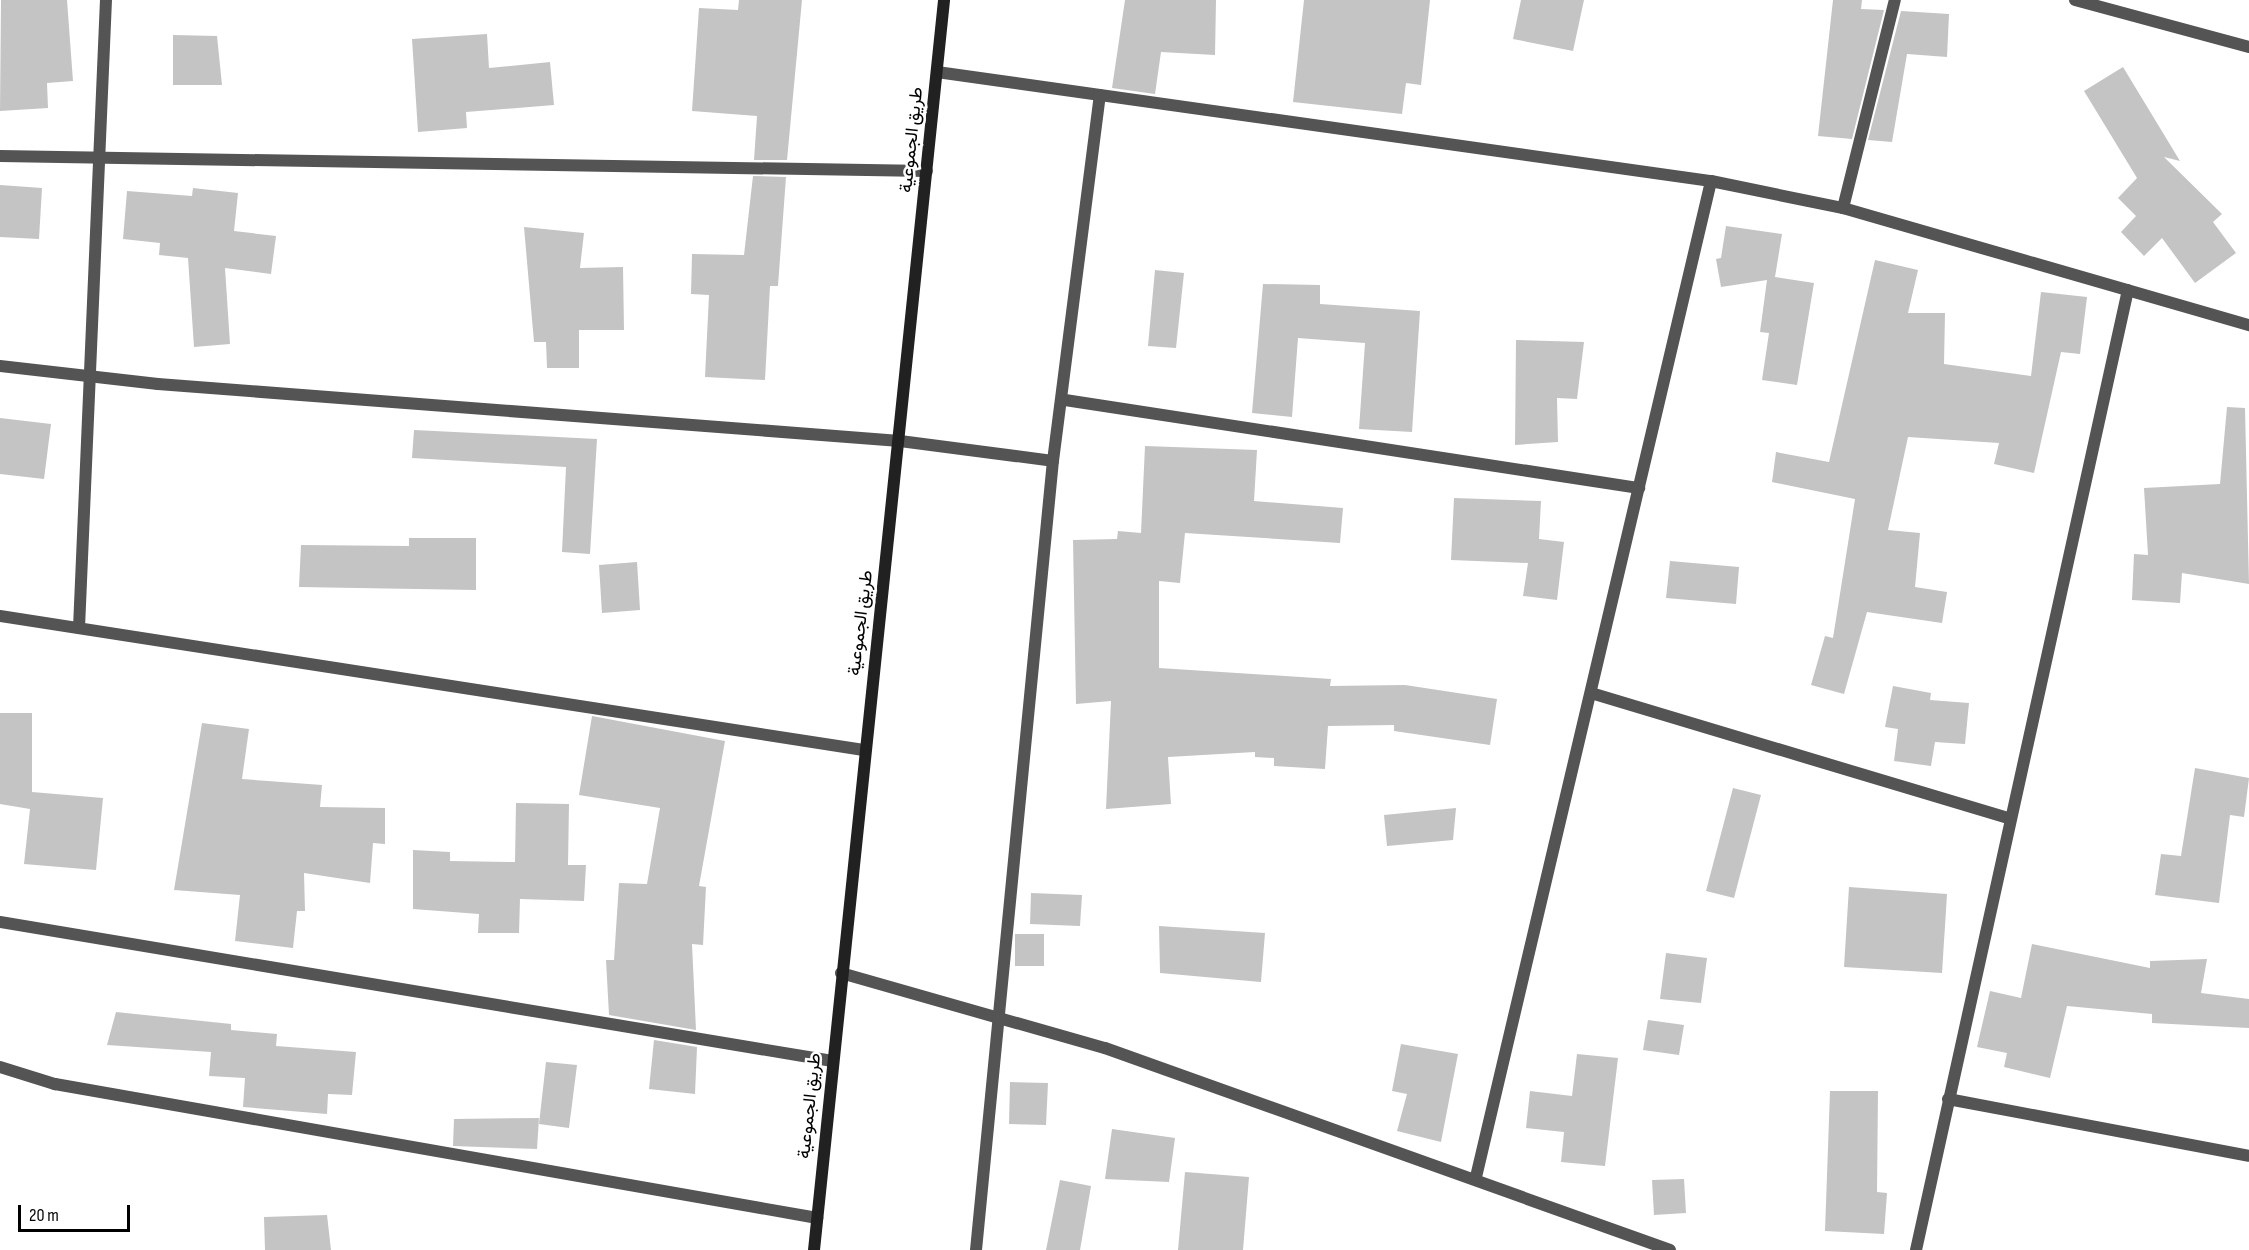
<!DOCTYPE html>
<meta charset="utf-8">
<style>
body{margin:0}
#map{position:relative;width:2249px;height:1250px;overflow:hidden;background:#fff;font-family:"Sofia Sans Condensed",Vazirmatn,sans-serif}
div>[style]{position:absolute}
.building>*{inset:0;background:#c4c4c4}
.minor>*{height:12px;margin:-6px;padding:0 6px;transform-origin:6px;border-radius:6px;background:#545454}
.tertiary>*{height:12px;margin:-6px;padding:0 6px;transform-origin:6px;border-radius:6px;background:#545454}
.secondary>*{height:12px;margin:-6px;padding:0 6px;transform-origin:6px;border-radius:6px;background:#212121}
span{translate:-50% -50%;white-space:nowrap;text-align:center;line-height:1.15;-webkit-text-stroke:5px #fff;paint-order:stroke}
.street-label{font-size:18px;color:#000}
.scale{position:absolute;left:18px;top:1205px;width:112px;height:27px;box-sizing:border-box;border:3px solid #000;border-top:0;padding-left:8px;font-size:18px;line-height:21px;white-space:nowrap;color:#000;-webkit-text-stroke:4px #fff;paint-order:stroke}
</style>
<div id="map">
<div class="building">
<i style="clip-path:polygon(1px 0,67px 0,73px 81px,47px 83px,48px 108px,0 111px)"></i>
<i style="clip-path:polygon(739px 0,802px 0,787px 160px,754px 160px,757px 116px,692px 111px,699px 8px,738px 10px)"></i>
<i style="clip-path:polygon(1125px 0,1216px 0,1215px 55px,1161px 52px,1155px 94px,1112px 88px)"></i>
<i style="clip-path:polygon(1304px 0,1430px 0,1421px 85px,1406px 83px,1402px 114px,1293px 102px)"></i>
<i style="clip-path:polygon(1521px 0,1584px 0,1573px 51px,1513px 39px)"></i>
<i style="clip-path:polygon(1833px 0,1862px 0,1861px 9px,1884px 10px,1852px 139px,1818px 136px)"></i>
<i style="clip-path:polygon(1901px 11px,1949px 14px,1947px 57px,1907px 54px,1892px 142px,1868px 140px)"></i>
<i style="clip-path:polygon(487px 34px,489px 68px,550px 62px,554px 105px,466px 112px,467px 128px,418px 132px,412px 39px)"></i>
<i style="clip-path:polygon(173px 35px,217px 36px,222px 85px,173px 85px)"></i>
<i style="clip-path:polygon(2123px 67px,2180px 161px,2164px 157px,2222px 214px,2213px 222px,2236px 253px,2195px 283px,2162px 238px,2144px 256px,2121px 232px,2136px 216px,2118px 198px,2137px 178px,2084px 91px)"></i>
<i style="clip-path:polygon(753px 176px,786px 177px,778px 286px,770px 286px,765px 380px,705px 377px,709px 295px,691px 294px,692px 254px,744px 255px)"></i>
<i style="clip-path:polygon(0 185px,42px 188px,39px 239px,0 237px)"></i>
<i style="clip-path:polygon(193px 188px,238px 193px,234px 231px,276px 236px,271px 274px,225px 268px,230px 344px,194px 347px,188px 258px,159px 255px,160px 243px,123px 239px,127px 191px,192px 196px)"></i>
<i style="clip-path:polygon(1726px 226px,1782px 234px,1775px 277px,1814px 283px,1797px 385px,1762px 380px,1769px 333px,1760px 332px,1767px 280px,1721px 287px,1716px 259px,1721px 258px)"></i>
<i style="clip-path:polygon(524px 227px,584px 233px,580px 268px,623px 267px,624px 330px,579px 330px,579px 368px,547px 368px,546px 342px,534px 342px)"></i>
<i style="clip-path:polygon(1875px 260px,1918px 270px,1908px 313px,1945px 313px,1944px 364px,2031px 376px,2041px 292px,2087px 297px,2080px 354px,2061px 352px,2034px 473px,1994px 464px,1999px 443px,1908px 437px,1888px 530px,1920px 533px,1915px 587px,1947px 592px,1942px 623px,1867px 612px,1844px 694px,1811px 685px,1825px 636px,1833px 638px,1855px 499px,1772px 482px,1776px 452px,1829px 462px)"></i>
<i style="clip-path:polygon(1155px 270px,1184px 273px,1176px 348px,1148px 346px)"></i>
<i style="clip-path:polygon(1263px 284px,1320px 285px,1320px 304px,1420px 311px,1412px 432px,1359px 429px,1365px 343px,1298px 338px,1292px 417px,1252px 413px)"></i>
<i style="clip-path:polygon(1516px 340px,1584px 342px,1577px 399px,1557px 398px,1558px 442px,1515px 445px)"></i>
<i style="clip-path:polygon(2227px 407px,2245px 408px,2249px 584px,2182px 573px,2180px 603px,2132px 600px,2134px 554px,2148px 555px,2144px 488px,2220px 484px)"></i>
<i style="clip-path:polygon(0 418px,51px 424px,44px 479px,0 474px)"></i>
<i style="clip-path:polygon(414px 430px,597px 439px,590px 554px,562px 552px,566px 467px,412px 458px)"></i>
<i style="clip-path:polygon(1145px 446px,1257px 450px,1254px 501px,1343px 508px,1340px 543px,1185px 533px,1180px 583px,1159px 581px,1159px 668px,1331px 679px,1330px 686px,1405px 685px,1497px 699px,1490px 745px,1394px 731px,1394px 725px,1328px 726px,1325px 769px,1274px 766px,1274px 758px,1255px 757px,1255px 752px,1168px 757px,1171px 804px,1106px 809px,1111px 701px,1076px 704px,1073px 540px,1117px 539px,1118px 531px,1141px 533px)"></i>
<i style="clip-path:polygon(1454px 498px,1541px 501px,1539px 539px,1564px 542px,1557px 600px,1523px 596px,1528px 563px,1451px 560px)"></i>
<i style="clip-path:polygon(409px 538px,476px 538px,476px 590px,299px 587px,301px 545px,409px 546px)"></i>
<i style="clip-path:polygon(1670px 561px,1739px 567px,1736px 604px,1666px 598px)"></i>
<i style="clip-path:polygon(637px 562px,640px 610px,602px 613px,599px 565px)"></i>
<i style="clip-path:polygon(1893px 686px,1931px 693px,1930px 700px,1969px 703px,1965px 744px,1935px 742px,1931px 766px,1894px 761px,1898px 729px,1885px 727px)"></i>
<i style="clip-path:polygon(0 713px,32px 713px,32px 792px,103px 798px,96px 870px,24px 864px,30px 809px,0 804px)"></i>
<i style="clip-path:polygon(592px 716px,725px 741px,699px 886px,706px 887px,703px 945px,692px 944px,696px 1030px,609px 1015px,606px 960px,614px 960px,619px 883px,647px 884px,660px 808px,579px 795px)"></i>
<i style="clip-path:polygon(202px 723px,249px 729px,242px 779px,322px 785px,320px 807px,385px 808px,385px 844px,373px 843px,370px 883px,304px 873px,305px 911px,297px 911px,293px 948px,235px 941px,240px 895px,174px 890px)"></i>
<i style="clip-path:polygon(2195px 768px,2249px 778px,2244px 817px,2230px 815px,2219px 903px,2155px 895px,2161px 854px,2181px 856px)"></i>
<i style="clip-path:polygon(1733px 788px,1761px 795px,1734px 898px,1706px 891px)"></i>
<i style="clip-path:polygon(516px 803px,569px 804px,568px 865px,586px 865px,584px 901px,520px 899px,519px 933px,478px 933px,479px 914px,413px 909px,413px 850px,450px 852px,450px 861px,515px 862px)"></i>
<i style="clip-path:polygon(1456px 808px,1453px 840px,1387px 846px,1384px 815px)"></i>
<i style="clip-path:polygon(1849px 887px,1947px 894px,1942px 973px,1844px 967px)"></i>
<i style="clip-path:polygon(1031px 893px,1082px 895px,1080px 926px,1030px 924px)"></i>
<i style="clip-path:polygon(1159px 926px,1265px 933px,1261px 982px,1160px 973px)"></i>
<i style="clip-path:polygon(1015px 934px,1044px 934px,1044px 966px,1015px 966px)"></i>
<i style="clip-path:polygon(2032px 944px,2150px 968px,2150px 961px,2207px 959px,2201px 993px,2249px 999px,2249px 1028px,2152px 1023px,2152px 1014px,2067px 1006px,2050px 1078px,2004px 1067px,2007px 1053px,1977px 1047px,1990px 991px,2021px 998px)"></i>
<i style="clip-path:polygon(1666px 953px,1707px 958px,1701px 1003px,1660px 999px)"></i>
<i style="clip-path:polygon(116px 1012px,231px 1024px,231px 1030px,277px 1034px,276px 1046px,356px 1052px,352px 1095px,328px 1094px,327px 1114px,243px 1107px,245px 1078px,209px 1076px,211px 1052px,107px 1045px)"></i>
<i style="clip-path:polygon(1648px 1020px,1684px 1025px,1679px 1055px,1643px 1050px)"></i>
<i style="clip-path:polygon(654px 1040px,697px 1047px,695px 1094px,649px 1089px)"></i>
<i style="clip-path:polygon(1401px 1044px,1458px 1054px,1441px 1142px,1397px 1131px,1407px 1094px,1392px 1091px)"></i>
<i style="clip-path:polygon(1577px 1054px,1618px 1058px,1605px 1166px,1561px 1162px,1564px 1132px,1526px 1128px,1530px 1091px,1572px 1096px)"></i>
<i style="clip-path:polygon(546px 1062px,577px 1065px,569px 1128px,539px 1124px)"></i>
<i style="clip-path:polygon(1010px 1082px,1048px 1083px,1046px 1125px,1009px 1124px)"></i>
<i style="clip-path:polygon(1830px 1091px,1878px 1091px,1877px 1192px,1887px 1193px,1884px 1234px,1825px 1231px)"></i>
<i style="clip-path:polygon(539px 1118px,537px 1149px,453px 1146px,454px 1119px)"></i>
<i style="clip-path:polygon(1112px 1129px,1175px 1138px,1169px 1182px,1105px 1179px)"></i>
<i style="clip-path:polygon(1185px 1172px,1249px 1177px,1243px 1250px,1178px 1250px)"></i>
<i style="clip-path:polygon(1684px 1179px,1686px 1213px,1654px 1215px,1652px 1180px)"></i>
<i style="clip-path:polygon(1060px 1180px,1091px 1186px,1080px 1250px,1046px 1250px)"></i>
<i style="clip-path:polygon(327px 1215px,331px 1250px,265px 1250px,264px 1217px)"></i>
</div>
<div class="minor">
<i style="left:937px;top:72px;width:782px;rotate:8.02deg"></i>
<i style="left:1711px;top:181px;width:135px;rotate:11.6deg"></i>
<i style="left:1843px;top:208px;width:423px;rotate:16.1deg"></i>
<i style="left:0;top:156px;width:927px;rotate:0.93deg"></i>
<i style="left:1843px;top:208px;width:214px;rotate:-76deg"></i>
<i style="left:0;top:366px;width:159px;rotate:6.5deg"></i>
<i style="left:158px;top:384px;width:744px;rotate:4.39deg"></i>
<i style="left:900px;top:441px;width:154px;rotate:7.4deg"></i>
<i style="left:1065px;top:400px;width:581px;rotate:8.72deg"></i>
<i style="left:0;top:616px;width:874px;rotate:8.82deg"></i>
<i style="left:79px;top:628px;width:629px;rotate:-87.54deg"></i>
<i style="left:1591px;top:693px;width:438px;rotate:16.7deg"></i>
<i style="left:0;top:922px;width:844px;rotate:9.48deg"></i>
<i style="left:841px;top:973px;width:274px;rotate:15.9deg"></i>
<i style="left:1105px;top:1048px;width:600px;rotate:19.67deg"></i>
<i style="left:0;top:1067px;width:58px;rotate:17.2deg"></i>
<i style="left:55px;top:1084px;width:774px;rotate:9.97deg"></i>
<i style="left:1948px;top:1099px;width:306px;rotate:10.7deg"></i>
<i style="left:1476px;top:1177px;width:1023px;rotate:-76.72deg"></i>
<i style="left:976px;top:1250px;width:793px;rotate:-84.43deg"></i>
<i style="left:1053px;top:461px;width:369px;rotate:-82.7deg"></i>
<i style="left:1916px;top:1250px;width:983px;rotate:-77.55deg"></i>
</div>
<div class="tertiary">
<i style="left:2075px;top:0;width:180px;rotate:15.1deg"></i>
</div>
<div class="secondary">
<i style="left:814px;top:1250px;width:1257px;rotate:-84.06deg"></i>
</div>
<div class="street-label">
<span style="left:912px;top:140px;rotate:-84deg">طريق الجموعية</span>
<span style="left:861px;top:623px;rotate:-83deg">طريق الجموعية</span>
<span style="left:810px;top:1106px;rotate:-84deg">طريق الجموعية</span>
</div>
<div class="scale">20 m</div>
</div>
